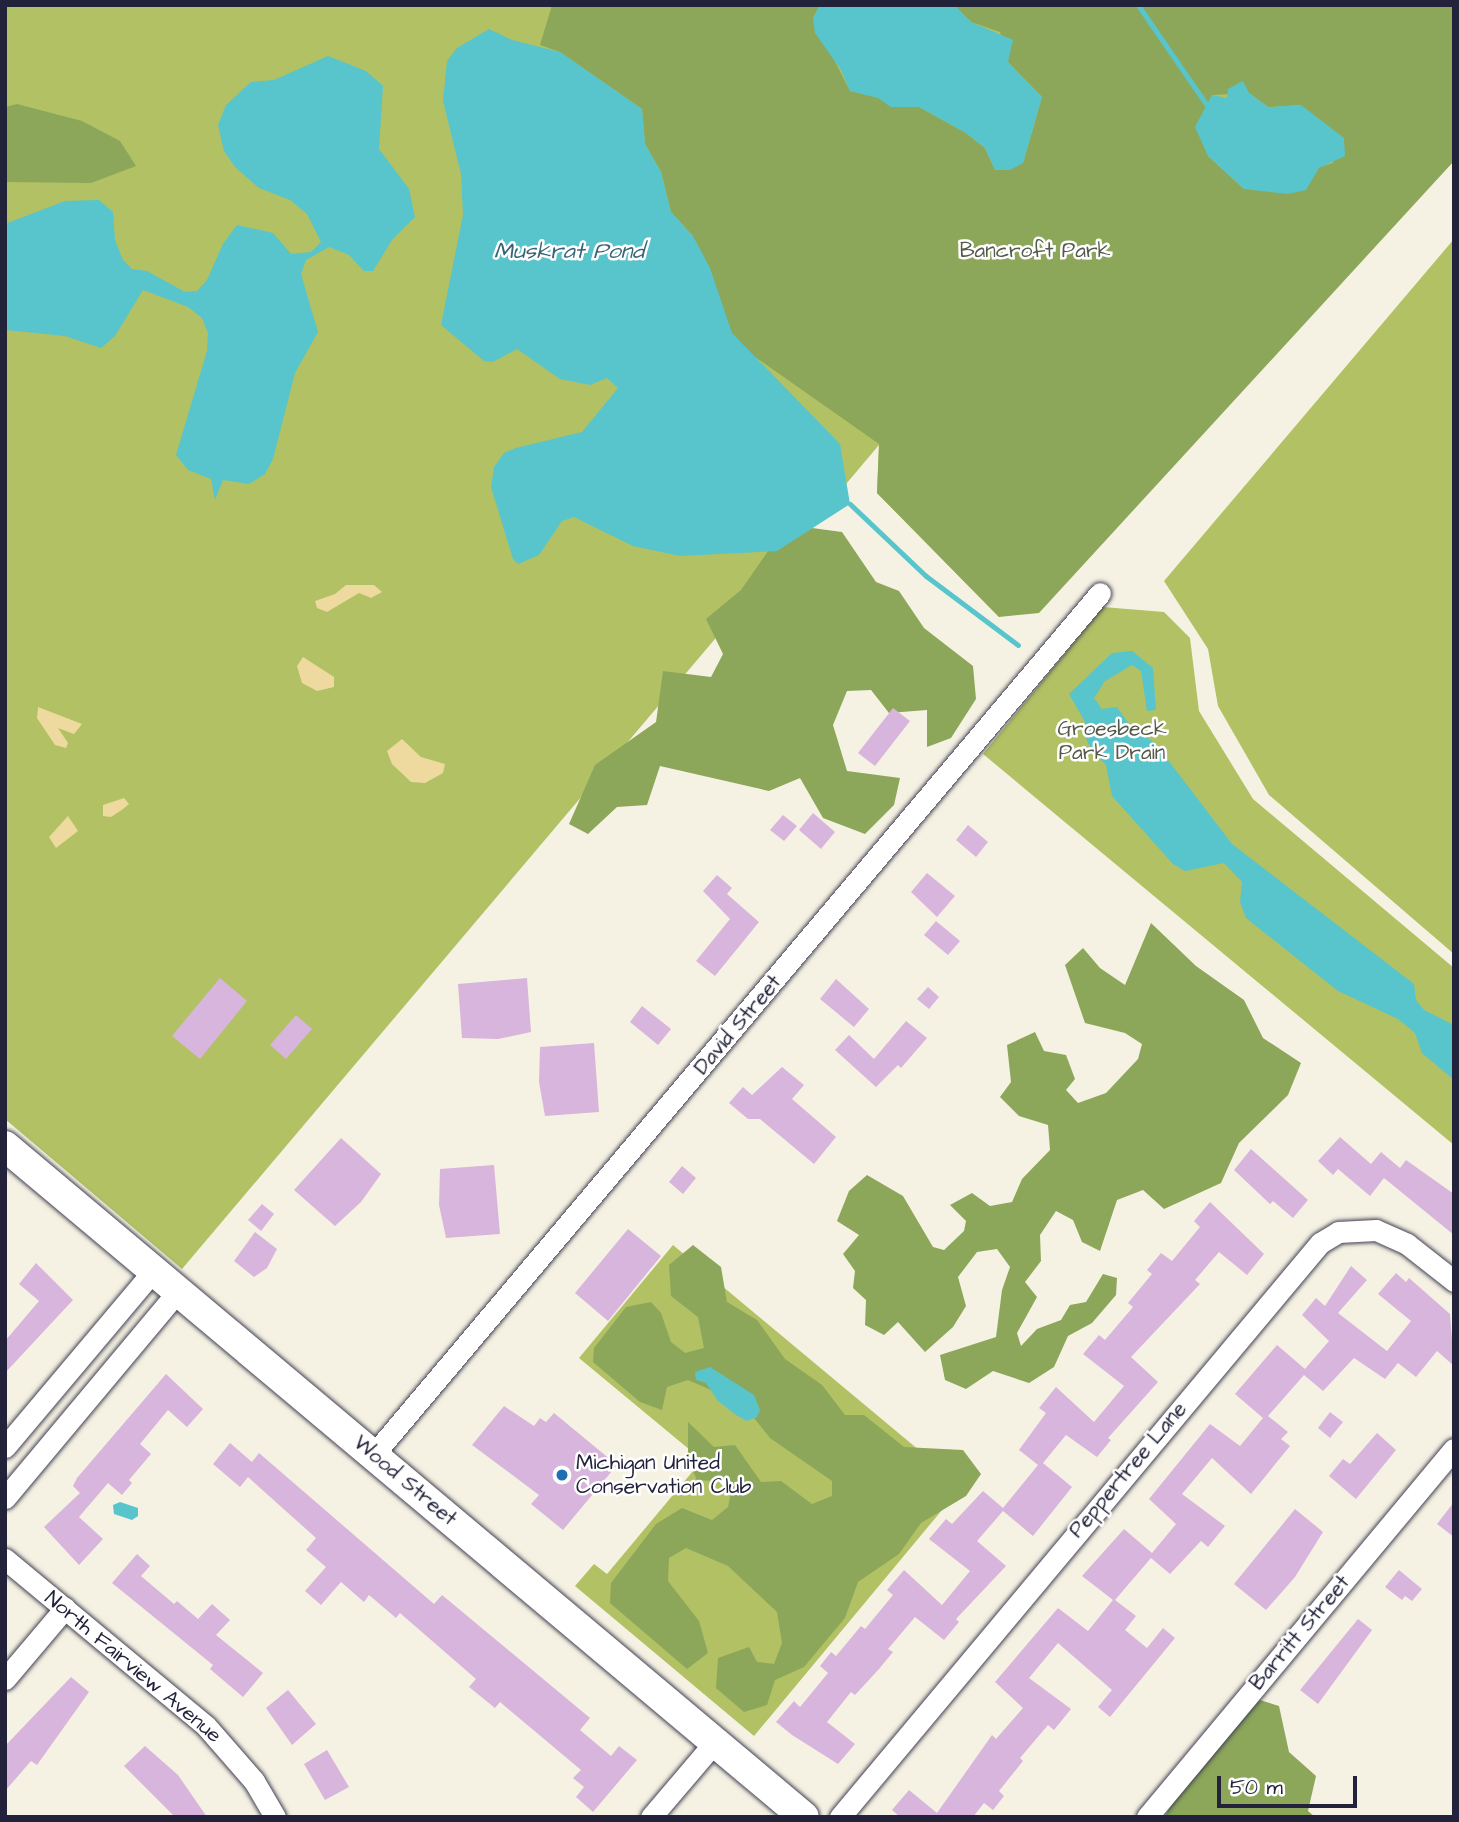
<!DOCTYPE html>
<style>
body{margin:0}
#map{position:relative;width:1459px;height:1822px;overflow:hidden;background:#f6f2e3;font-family:"Architects Daughter",sans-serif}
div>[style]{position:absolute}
.green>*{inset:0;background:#b1c164}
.forest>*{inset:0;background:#8ca75a}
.sand>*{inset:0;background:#eeda9e}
.water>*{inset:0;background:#57c5cb}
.stream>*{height:5px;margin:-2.5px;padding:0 2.5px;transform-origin:2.5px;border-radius:2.5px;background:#57c5cb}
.building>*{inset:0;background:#d8b5dc}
.roads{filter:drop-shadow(0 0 2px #424154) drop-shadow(0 0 2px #424154)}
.street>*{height:21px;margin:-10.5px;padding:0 10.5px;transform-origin:10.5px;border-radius:10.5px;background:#fff}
.secondary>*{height:30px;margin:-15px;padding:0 15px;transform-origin:15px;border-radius:15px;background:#fff}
.dots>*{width:19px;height:19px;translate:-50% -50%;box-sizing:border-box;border:4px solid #fff;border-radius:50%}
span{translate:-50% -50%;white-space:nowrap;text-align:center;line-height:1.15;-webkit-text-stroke:5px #fff;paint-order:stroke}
.park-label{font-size:21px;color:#545a49}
.street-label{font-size:21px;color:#22223b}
.poi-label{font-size:21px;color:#22223b}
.left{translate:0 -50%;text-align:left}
.water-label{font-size:23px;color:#376375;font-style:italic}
.frame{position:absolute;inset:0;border:7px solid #22223b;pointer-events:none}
.scale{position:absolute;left:1217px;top:1776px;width:140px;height:32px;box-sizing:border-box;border:4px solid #22223b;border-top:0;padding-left:9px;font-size:21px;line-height:24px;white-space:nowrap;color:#22223b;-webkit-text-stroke:5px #fff;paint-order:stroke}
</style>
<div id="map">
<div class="green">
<i style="clip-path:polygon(5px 5px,1454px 5px,1454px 161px,999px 617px,877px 493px,879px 445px,182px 1269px,5px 1119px)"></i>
<i style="clip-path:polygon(1454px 239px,1454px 954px,1269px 795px,1218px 706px,1208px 649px,1164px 581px)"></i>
<i style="clip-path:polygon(1103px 607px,1164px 612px,1190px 638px,1199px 711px,1253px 799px,1454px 968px,1454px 1145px,983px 754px)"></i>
<i style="clip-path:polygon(673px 1245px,962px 1486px,754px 1736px,575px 1586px,594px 1564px,607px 1574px,693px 1471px,681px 1461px,690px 1450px,579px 1358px)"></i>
</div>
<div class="forest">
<i style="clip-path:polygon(evenodd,552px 5px,820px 5px,813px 18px,850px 91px,878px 97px,891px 107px,919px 107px,966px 133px,985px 148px,995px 170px,1023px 163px,1042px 97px,1008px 62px,1000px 32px,971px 22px,954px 5px,1454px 5px,1454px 161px,1039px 613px,999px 617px,877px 493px,879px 444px,687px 309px,693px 236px,671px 212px,661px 172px,645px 144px,642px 109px,560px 52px,540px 45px,552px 5px,1249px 93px,1268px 107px,1301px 105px,1333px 163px,1244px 189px,1208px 156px,1212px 95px,1249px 93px)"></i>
<i style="clip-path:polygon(17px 104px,82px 121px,120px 141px,136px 166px,91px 183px,5px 182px,5px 107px)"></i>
<i style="clip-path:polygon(812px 528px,842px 532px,876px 582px,899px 591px,924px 628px,973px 666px,976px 699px,951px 738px,927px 747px,927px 710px,889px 713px,871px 690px,847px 691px,833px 725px,847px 771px,900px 778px,894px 805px,865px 834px,823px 818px,800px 778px,769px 791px,660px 766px,647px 805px,617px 807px,588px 834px,569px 824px,595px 765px,656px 722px,663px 671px,711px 677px,723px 654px,706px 619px,741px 590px,773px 544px)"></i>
<i style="clip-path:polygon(1151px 923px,1196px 966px,1244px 1000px,1263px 1038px,1301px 1063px,1288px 1095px,1239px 1143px,1221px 1183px,1164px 1209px,1143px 1190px,1117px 1200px,1100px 1251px,1082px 1242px,1073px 1220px,1056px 1211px,1040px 1235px,1041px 1261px,1025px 1282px,1037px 1297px,1017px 1333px,1021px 1346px,1037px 1329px,1061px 1320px,1070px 1305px,1086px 1302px,1103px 1274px,1117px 1278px,1116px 1295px,1092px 1323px,1068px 1336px,1054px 1367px,1029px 1383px,993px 1371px,966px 1389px,945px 1380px,940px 1355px,996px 1337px,1002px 1290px,1010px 1267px,997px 1249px,977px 1252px,958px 1277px,966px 1306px,953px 1327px,925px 1352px,898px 1322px,884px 1335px,865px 1325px,866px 1300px,853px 1288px,855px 1271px,843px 1254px,859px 1235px,837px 1221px,849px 1191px,867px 1175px,903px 1196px,933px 1247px,944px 1250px,964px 1231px,966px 1221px,950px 1205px,972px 1193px,990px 1206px,1012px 1202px,1022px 1179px,1050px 1150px,1048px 1125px,1019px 1116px,1000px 1097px,1011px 1082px,1007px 1045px,1035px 1032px,1044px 1051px,1066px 1055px,1075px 1079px,1066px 1090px,1078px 1103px,1106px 1093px,1138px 1059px,1142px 1044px,1125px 1033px,1085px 1023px,1065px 965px,1083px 948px,1100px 968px,1125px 985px)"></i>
<i style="clip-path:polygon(693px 1245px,721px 1267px,727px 1302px,757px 1320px,785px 1359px,822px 1385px,845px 1415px,864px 1415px,904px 1447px,963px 1450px,981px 1474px,966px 1496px,921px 1523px,899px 1554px,858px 1582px,845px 1618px,804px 1667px,775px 1680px,767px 1705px,744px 1712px,716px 1688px,718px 1658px,749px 1647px,757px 1662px,774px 1664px,782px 1643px,777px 1612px,728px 1566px,686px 1548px,669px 1558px,668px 1581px,699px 1621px,708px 1653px,687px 1669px,610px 1603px,611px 1583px,656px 1524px,682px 1508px,712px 1520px,728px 1507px,733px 1482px,697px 1480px,688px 1460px,688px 1422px,714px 1447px,735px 1445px,761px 1482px,781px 1481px,812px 1504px,832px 1496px,832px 1481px,770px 1438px,743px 1404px,688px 1380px,667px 1387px,662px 1410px,640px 1402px,593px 1362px,594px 1348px,626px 1307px,651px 1302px,661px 1313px,671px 1342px,685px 1353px,704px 1348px,698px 1317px,671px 1296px,669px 1265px)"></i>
<i style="clip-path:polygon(1260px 1700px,1279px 1706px,1289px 1752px,1316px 1776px,1308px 1811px,1315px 1817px,1165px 1817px,1179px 1788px)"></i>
</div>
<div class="sand">
<i style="clip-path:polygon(346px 585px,374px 585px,382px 592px,371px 598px,359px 593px,327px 612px,317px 608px,315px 601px,335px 594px)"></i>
<i style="clip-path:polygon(303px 657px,334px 677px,334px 687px,317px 691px,302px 683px,297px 666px)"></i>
<i style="clip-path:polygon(38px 707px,82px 724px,74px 734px,58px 728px,68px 743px,66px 748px,55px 745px,37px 718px)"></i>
<i style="clip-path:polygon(402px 739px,421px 757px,445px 764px,443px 773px,425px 783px,411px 782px,392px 764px,387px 751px)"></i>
<i style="clip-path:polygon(124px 798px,129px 804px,123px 809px,111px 817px,103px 816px,103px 805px)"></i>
<i style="clip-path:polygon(68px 816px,78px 831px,56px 848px,49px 837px)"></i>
</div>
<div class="water">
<i style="clip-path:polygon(820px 5px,954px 5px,971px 22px,1013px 40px,1008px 62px,1042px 97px,1023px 163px,1010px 170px,995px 170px,985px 148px,966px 133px,919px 107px,891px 107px,878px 98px,850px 91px,841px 70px,815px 33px,813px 18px)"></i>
<i style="clip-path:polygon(489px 29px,512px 40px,560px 52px,642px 109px,645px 144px,661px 172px,671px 212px,693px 236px,710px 268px,732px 333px,840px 444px,850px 504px,777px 551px,680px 556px,633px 546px,574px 517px,562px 521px,539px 555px,518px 564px,513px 559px,491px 487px,494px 467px,504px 453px,516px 448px,582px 432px,618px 388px,607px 378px,590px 385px,560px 379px,517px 349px,493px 362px,484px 361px,441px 325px,463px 215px,461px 174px,443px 101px,447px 61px,457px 48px)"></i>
<i style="clip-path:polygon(328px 56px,366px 71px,383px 86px,379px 149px,409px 189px,415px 217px,392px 240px,373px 271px,364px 271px,349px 255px,329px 247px,306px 260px,301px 274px,318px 332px,295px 373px,273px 459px,265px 474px,249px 484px,223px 480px,215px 500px,211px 479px,188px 470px,176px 455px,207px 351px,208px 333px,202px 318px,188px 307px,143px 290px,115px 336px,101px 348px,65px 336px,5px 330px,5px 224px,65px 201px,99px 200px,113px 212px,115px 240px,123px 260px,132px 269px,147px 271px,185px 292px,197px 291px,207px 280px,223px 244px,237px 225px,273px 233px,291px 254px,311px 252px,321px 242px,307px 214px,290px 200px,259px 188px,235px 167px,224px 151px,218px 125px,226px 105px,251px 82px,274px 80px)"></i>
<i style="clip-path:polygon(1243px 81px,1249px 93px,1268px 107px,1301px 105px,1344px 138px,1345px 156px,1319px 168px,1306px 190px,1288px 194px,1244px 189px,1208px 156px,1195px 127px,1212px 95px,1227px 98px,1228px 89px)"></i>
<i style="clip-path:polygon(1132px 651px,1153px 668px,1156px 710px,1147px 711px,1141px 671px,1132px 665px,1105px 681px,1094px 698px,1102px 709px,1117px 707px,1131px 727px,1155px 743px,1232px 844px,1414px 984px,1416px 1000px,1424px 1010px,1454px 1025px,1454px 1080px,1422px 1053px,1415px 1033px,1398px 1019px,1338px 991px,1246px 918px,1240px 902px,1242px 882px,1224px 863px,1185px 871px,1173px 864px,1112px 796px,1106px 765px,1091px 749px,1083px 732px,1085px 722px,1069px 694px,1112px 653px)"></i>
<i style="clip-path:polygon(710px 1367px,754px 1395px,760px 1410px,757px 1417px,747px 1421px,736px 1415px,718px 1401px,706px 1383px,696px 1380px,695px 1372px)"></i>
<i style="clip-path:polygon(120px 1502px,138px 1508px,138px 1516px,132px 1520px,114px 1514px,113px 1505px)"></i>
</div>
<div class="stream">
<i style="left:1138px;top:5px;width:120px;rotate:55.5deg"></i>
<i style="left:850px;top:504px;width:105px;rotate:43.5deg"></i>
<i style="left:926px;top:576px;width:115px;rotate:36.9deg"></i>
</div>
<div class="building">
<i style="clip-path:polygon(893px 708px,910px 721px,875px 766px,858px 753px)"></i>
<i style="clip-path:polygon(813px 813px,835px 832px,821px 849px,799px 830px)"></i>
<i style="clip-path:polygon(783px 815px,797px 826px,784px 841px,770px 830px)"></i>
<i style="clip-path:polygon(968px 825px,988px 842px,976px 857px,956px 840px)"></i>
<i style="clip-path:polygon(927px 873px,955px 896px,937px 917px,911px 892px)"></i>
<i style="clip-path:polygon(717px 875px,732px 888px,727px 894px,759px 922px,715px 976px,696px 961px,730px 919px,703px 891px)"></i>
<i style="clip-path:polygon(936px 921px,960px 941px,948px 955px,924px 935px)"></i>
<i style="clip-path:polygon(220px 978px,247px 1001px,200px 1059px,172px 1036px)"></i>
<i style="clip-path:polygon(527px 978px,531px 1032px,498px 1039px,462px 1038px,458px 984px)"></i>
<i style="clip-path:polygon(836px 979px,869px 1009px,854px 1027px,820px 999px)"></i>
<i style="clip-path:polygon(928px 987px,939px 997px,929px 1009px,917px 999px)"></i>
<i style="clip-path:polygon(642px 1006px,671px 1029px,658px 1045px,630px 1022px)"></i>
<i style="clip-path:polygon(296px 1015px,312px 1029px,286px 1059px,270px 1045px)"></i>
<i style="clip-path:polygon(906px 1021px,927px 1038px,901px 1068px,898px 1065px,876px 1087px,835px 1050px,849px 1035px,874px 1059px)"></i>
<i style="clip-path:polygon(594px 1043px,599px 1112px,545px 1116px,539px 1082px,540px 1047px)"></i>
<i style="clip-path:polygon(782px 1067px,804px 1085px,792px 1099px,836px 1137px,814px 1164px,760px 1119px,748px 1119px,729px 1103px,743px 1087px,752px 1095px)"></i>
<i style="clip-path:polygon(1340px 1137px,1371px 1164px,1381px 1152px,1400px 1168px,1406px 1160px,1454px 1194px,1454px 1235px,1384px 1178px,1370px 1196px,1338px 1169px,1333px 1175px,1318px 1161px)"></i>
<i style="clip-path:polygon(341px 1138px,381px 1174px,361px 1202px,335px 1226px,294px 1190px)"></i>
<i style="clip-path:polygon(1251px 1149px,1308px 1200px,1293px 1218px,1273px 1201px,1270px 1204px,1234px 1170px)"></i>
<i style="clip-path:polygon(494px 1165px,500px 1234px,446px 1238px,439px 1205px,440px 1169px)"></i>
<i style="clip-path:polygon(682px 1166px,696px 1178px,683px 1194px,669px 1182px)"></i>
<i style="clip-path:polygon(1210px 1202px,1264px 1254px,1247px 1275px,1219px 1252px,1195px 1280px,1200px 1284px,1131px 1357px,1158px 1382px,1108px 1438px,1111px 1440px,1097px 1457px,1066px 1435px,1043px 1463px,1072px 1487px,1033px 1536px,1003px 1511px,977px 1541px,1006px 1566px,956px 1619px,959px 1622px,944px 1640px,915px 1617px,888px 1649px,893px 1652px,879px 1669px,855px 1695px,851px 1692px,827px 1722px,855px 1744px,838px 1764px,792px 1735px,776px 1722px,794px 1701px,800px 1707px,828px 1673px,820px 1666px,831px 1652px,836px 1656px,861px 1626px,865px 1629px,893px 1595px,887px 1590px,904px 1570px,942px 1605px,970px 1571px,929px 1539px,946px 1519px,952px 1524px,983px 1491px,1003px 1508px,1038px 1465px,1019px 1450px,1046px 1413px,1039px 1408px,1056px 1387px,1094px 1422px,1124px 1386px,1083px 1354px,1099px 1335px,1105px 1340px,1133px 1307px,1128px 1303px,1152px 1274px,1147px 1270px,1161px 1253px,1172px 1261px,1200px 1227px,1194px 1221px)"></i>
<i style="clip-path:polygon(262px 1204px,274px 1214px,261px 1231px,248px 1220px)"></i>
<i style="clip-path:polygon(628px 1229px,661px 1256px,608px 1321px,575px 1293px)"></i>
<i style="clip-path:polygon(255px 1232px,277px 1249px,267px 1268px,254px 1277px,234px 1261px)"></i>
<i style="clip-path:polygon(36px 1263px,73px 1300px,5px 1373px,5px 1341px,39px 1301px,19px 1284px)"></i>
<i style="clip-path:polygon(1351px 1266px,1367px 1280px,1338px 1313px,1387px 1351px,1411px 1321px,1378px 1294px,1396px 1273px,1406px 1282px,1409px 1278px,1450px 1314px,1454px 1366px,1437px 1351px,1416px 1377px,1398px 1363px,1385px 1379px,1354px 1358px,1323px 1391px,1304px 1375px,1268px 1416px,1288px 1432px,1281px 1439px,1290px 1446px,1251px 1494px,1212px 1458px,1182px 1494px,1225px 1526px,1208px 1547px,1201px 1541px,1170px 1574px,1151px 1558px,1115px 1600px,1136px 1616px,1125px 1630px,1147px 1648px,1163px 1628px,1175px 1638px,1110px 1717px,1098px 1707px,1112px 1690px,1058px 1643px,1029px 1678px,1071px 1709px,1054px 1730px,1048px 1725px,1020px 1758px,1023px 1761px,999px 1791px,1004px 1796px,993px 1810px,984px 1803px,973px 1817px,900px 1817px,892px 1810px,909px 1790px,937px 1813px,992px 1735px,996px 1739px,1023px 1708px,995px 1682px,1058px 1608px,1088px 1631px,1113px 1600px,1082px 1576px,1124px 1529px,1152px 1553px,1176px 1524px,1149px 1499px,1210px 1424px,1240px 1446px,1263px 1418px,1235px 1394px,1277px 1345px,1305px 1369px,1329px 1341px,1302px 1315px,1316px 1298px,1325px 1306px)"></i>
<i style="clip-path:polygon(166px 1374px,203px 1409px,187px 1427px,168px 1410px,140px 1444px,151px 1454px,129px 1480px,132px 1483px,122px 1495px,108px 1483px,79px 1517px,103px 1539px,79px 1565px,44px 1527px,80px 1493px,73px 1486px,77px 1478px)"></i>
<i style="clip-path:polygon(504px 1406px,534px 1426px,540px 1418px,546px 1422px,554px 1413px,617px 1465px,563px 1530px,531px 1504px,539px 1495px,472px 1445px)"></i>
<i style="clip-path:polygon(1330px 1412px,1343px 1422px,1330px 1438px,1318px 1428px)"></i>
<i style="clip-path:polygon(1377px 1433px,1396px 1450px,1356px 1499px,1329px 1476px,1343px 1459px,1350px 1464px)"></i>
<i style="clip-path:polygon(230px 1443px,252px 1462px,259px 1453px,434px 1604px,442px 1595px,590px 1718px,580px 1730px,611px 1756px,619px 1746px,637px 1760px,593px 1812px,576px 1797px,584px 1787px,573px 1778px,581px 1770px,500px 1702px,495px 1708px,469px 1687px,476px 1679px,400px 1613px,396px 1618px,369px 1595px,364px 1602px,341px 1582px,321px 1605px,305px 1591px,326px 1567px,306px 1550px,316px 1538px,248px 1477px,240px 1487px,213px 1464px)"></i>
<i style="clip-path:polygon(1454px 1502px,1454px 1537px,1437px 1524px)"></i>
<i style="clip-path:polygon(1295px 1509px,1323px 1532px,1295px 1577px,1266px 1610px,1234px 1584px)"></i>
<i style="clip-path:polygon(137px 1554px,150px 1566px,141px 1576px,174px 1604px,177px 1601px,198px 1619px,212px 1604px,230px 1620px,216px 1635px,263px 1673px,243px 1697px,210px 1669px,213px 1665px,112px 1583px)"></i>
<i style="clip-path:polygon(1399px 1570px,1422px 1589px,1412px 1601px,1405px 1596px,1402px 1600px,1385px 1587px)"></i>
<i style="clip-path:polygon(1358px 1619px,1372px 1630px,1318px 1704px,1300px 1690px)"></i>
<i style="clip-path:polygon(71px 1677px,89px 1692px,37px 1765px,31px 1761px,5px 1791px,5px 1746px)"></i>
<i style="clip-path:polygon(288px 1690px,316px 1724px,292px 1745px,266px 1708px)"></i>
<i style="clip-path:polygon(145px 1746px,178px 1775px,207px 1817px,175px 1817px,124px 1766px)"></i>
<i style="clip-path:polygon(327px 1750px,349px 1787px,325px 1800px,304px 1764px)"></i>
</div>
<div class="roads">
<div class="street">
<i style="left:5px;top:1447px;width:230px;rotate:-49.9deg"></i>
<i style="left:374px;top:1454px;width:1126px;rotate:-49.86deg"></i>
<i style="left:5px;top:1498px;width:270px;rotate:-50.1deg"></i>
<i style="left:5px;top:1559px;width:261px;rotate:39.7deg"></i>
<i style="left:206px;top:1726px;width:73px;rotate:48.9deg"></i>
<i style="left:254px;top:1781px;width:42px;rotate:59.7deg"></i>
<i style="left:5px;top:1679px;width:93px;rotate:-49.8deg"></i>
<i style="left:651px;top:1817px;width:97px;rotate:-49.6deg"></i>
<i style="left:840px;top:1817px;width:748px;rotate:-50.1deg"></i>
<i style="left:1320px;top:1243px;width:21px;rotate:-31deg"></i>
<i style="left:1338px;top:1232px;width:38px;rotate:-3deg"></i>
<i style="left:1376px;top:1230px;width:34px;rotate:24deg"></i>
<i style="left:1407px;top:1244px;width:60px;rotate:38.2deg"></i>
<i style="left:1147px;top:1817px;width:479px;rotate:-50.2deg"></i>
</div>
<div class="secondary">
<i style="left:5px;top:1146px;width:1043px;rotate:40.02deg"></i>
</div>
</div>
<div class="dots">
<i style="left:562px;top:1475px;background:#1f6fb2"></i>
</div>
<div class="park-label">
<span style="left:1035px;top:251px">Bancroft Park</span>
<span style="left:1112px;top:741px">Groesbeck<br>Park Drain</span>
</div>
<div class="street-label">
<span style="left:738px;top:1025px;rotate:-50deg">David Street</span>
<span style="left:1128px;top:1470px;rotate:-50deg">Peppertree Lane</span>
<span style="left:405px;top:1481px;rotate:40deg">Wood Street</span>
<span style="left:1300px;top:1633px;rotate:-50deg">Barritt Street</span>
<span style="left:133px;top:1667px;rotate:40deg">North Fairview Avenue</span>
</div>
<div class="poi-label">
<span class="left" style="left:576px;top:1475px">Michigan United<br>Conservation Club</span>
</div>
<div class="water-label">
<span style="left:569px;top:251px">Muskrat Pond</span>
</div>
<div class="frame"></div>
<div class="scale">50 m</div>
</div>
